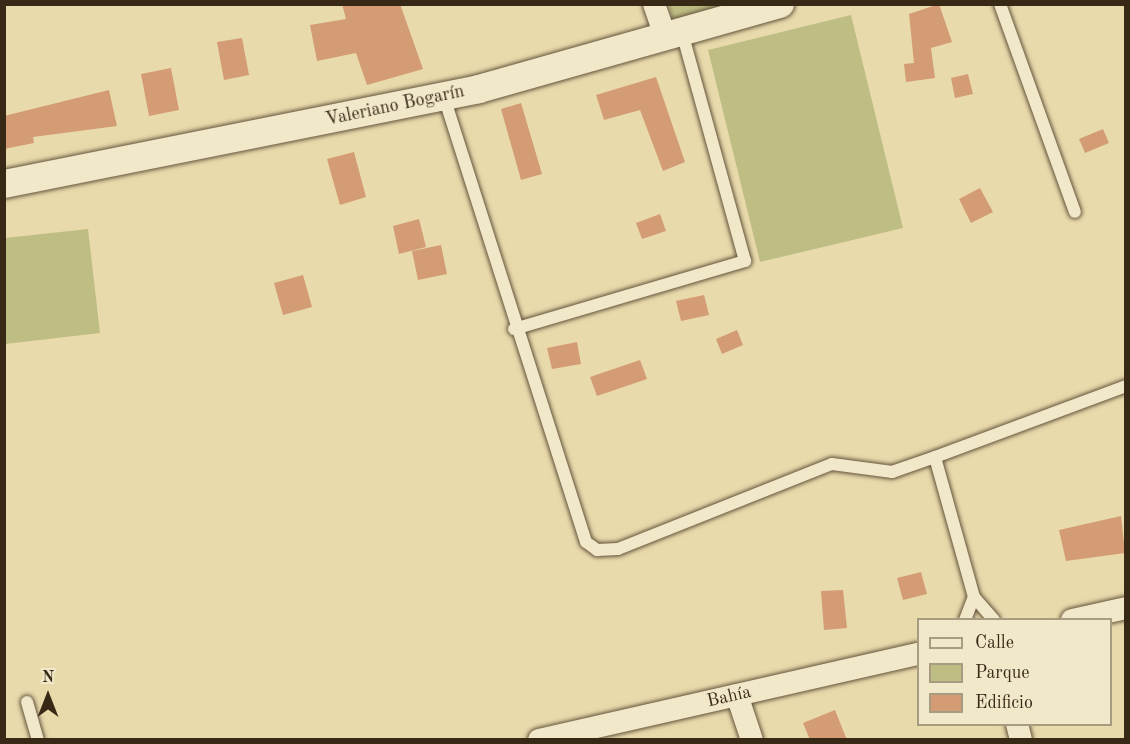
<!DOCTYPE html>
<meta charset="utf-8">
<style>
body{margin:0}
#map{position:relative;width:1130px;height:744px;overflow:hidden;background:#e9daac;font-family:"Old Standard TT",serif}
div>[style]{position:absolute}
.green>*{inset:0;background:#bebd84}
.building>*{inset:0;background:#d39c74}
.roads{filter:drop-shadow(0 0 2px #64543c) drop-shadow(0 0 2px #64543c)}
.service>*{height:12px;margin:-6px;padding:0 6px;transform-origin:6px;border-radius:6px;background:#f1e7c9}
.minor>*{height:22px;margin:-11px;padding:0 11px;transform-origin:11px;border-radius:11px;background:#f1e7c9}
.tertiary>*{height:28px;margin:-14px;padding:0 14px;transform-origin:14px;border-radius:14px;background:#f1e7c9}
span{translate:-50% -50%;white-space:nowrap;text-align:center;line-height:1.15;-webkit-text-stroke:4.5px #f1e7c9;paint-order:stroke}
.street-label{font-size:18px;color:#382816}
.frame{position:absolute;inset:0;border:6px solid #382816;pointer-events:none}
.legend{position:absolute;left:917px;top:618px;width:195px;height:108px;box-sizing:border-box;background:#f1e7c9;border:2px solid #a79b81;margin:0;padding:8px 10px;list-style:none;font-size:18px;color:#382816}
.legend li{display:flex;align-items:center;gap:12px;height:30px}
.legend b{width:30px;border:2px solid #a79b81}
.north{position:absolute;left:18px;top:666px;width:60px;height:60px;-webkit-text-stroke:4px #f1e7c9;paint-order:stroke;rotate:0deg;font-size:16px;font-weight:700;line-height:24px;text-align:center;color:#382816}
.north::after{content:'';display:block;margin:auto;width:21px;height:27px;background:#382816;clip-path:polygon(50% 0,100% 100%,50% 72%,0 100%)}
</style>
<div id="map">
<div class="green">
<i style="clip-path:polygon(668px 4px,726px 5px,673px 19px)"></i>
<i style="clip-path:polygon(851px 15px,903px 228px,760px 262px,708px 50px)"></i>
<i style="clip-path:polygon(88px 229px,100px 333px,5px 344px,5px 238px)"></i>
</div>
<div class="building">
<i style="clip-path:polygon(342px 4px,400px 4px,423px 69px,367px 85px,356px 53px,317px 61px,310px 25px,346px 19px)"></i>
<i style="clip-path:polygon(939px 4px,952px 42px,931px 48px,935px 78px,906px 82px,904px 64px,914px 63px,909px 14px)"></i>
<i style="clip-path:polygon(242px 38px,249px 75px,224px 80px,217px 42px)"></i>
<i style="clip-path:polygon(171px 68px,179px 110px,149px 116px,141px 74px)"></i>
<i style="clip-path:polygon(968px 74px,973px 94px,955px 98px,951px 78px)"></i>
<i style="clip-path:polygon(656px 77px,685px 162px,663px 171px,640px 110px,604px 120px,596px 95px)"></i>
<i style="clip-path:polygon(109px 90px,117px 126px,33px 137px,34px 143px,4px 149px,4px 116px)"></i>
<i style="clip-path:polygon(521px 103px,542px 174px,521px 180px,501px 109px)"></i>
<i style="clip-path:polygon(1103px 129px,1109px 143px,1085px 153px,1079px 139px)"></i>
<i style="clip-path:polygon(354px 152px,366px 197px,340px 205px,327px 159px)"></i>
<i style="clip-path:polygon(980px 188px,993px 212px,971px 223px,959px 199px)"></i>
<i style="clip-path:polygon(660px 214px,666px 231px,642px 239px,636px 223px)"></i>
<i style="clip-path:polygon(419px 219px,426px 247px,399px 254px,393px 226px)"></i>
<i style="clip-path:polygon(441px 245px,447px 274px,418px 280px,412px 251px)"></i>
<i style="clip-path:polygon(303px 275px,312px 307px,283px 315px,274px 283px)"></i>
<i style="clip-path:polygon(704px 295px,709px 315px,681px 321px,676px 301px)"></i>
<i style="clip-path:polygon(737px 330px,743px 345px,722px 354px,716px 339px)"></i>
<i style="clip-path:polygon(577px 342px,581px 364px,552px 369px,547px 348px)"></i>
<i style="clip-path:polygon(640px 360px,647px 379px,597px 396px,590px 377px)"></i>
<i style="clip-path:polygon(1121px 516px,1125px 553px,1066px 561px,1059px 530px)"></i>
<i style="clip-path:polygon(921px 572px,927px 594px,903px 600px,897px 578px)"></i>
<i style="clip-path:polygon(843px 590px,847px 628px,824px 630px,821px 591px)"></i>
<i style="clip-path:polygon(835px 710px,847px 740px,810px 740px,803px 723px)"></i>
</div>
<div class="roads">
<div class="service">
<i style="left:1000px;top:4px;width:221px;rotate:70.2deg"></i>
<i style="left:444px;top:97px;width:467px;rotate:72.3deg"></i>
<i style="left:586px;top:542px;width:14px;rotate:36deg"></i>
<i style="left:597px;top:550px;width:21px;rotate:-3deg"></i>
<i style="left:618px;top:549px;width:230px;rotate:-21.7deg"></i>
<i style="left:832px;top:464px;width:61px;rotate:7.6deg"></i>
<i style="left:892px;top:472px;width:46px;rotate:-19.2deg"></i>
<i style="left:514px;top:329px;width:241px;rotate:-16.4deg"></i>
<i style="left:745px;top:261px;width:238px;rotate:-105.4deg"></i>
<i style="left:965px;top:620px;width:25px;rotate:-69deg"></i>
<i style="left:994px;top:620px;width:30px;rotate:-131deg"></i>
<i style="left:974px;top:597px;width:145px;rotate:-105.6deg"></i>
<i style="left:935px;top:457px;width:204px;rotate:-20.4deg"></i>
<i style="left:27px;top:702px;width:40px;rotate:74deg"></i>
</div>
<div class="minor">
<i style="left:654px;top:4px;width:34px;rotate:71deg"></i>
<i style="left:1072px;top:620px;width:55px;rotate:-12.5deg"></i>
<i style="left:737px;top:695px;width:47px;rotate:71.6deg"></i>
<i style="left:1017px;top:724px;width:16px;rotate:76deg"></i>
<i style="left:539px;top:740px;width:389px;rotate:-12.8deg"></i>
</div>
<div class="tertiary">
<i style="left:4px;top:184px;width:484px;rotate:-11.3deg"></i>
<i style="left:479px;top:89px;width:313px;rotate:-15.8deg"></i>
</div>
</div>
<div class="street-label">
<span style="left:395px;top:106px;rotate:-12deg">Valeriano Bogarín</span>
<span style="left:729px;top:697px;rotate:-13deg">Bahía</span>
</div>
<div class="frame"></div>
<ul class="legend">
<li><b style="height:8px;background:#f1e7c9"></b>Calle</li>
<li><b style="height:16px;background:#bebd84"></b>Parque</li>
<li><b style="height:16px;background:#d39c74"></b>Edificio</li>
</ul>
<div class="north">N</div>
</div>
